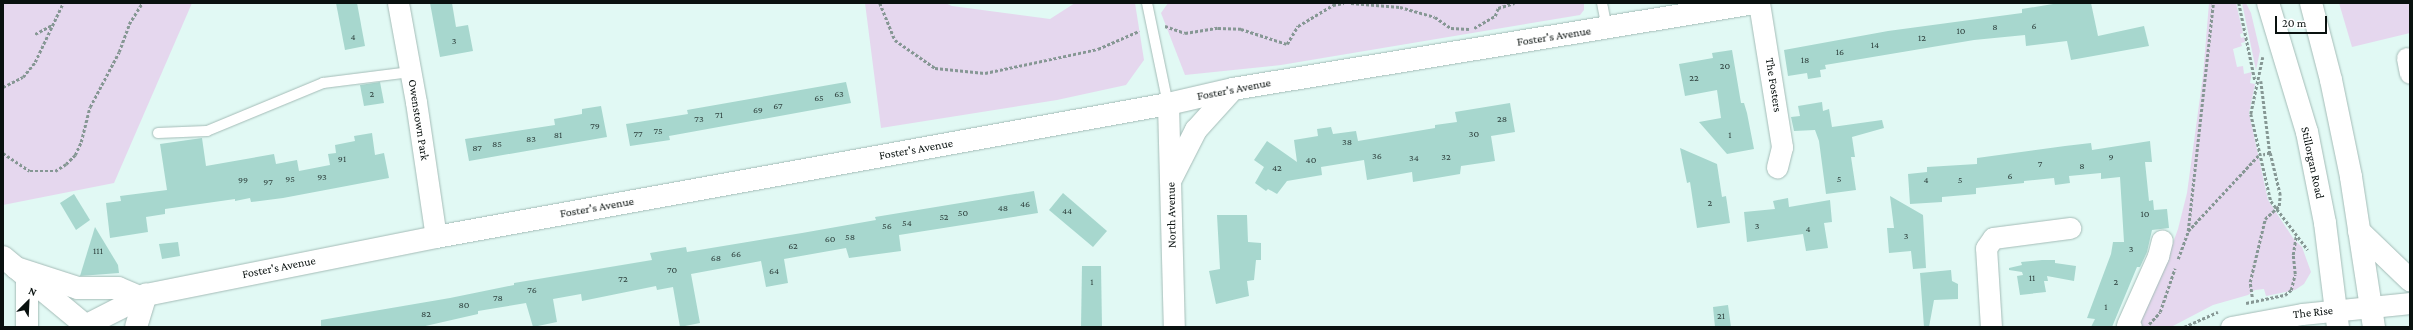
<!DOCTYPE html>
<style>
body{margin:0}
#map{position:relative;width:2413px;height:330px;overflow:hidden;background:#e1f9f4;font-family:"Crimson Pro",serif}
div>[style]{position:absolute}
.green>*{inset:0;background:#e5d7ee}
.building>*{inset:0;background:#a7d7ce}
.path>*{height:2.5px;margin-top:-1.25px;transform-origin:0;background:repeating-linear-gradient(90deg,#869794 0 3px,transparent 0 5px)}
.roads{filter:drop-shadow(0 0 1px #a4bcb7) drop-shadow(0 0 1px #a4bcb7)}
.service>*{height:10px;margin:-5px;padding:0 5px;transform-origin:5px;border-radius:5px;background:#fff}
.minor>*{height:21px;margin:-10.5px;padding:0 10.5px;transform-origin:10.5px;border-radius:10.5px;background:#fff}
.tertiary>*{height:22px;margin:-11px;padding:0 11px;transform-origin:11px;border-radius:11px;background:#fff}
.secondary>*{height:22px;margin:-11px;padding:0 11px;transform-origin:11px;border-radius:11px;background:#fff}
span{translate:-50% -50%;white-space:nowrap;text-align:center;line-height:1.15;-webkit-text-stroke:3.5px #fff;paint-order:stroke}
.number-label{font-size:10px;color:#30423f}
.number-label span{-webkit-text-stroke-width:0}
.street-label{font-size:12px;color:#09110f}
.frame{position:absolute;inset:0;border:4px solid #09110f;pointer-events:none}
.north{position:absolute;left:8px;top:282px;width:40px;height:40px;-webkit-text-stroke:3px #fff;paint-order:stroke;rotate:24deg;font-size:11px;font-weight:700;line-height:16px;text-align:center;color:#09110f}
.north::after{content:'';display:block;margin:auto;width:14px;height:18px;background:#09110f;clip-path:polygon(50% 0,100% 100%,50% 72%,0 100%)}
.scale{position:absolute;left:2275px;top:16px;width:52px;height:18px;box-sizing:border-box;border:2px solid #09110f;border-top:0;padding-left:5px;font-size:12px;line-height:14px;white-space:nowrap;color:#09110f;-webkit-text-stroke:3px #fff;paint-order:stroke}
</style>
<div id="map">
<div class="green">
<i style="clip-path:polygon(3px 3px,192px 3px,114px 183px,3px 205px)"></i>
<i style="clip-path:polygon(865px 3px,945px 3px,952px 6px,1050px 19px,1075px 3px,1135px 3px,1144px 60px,1126px 85px,1057px 100px,881px 128px)"></i>
<i style="clip-path:polygon(1168px 3px,1584px 3px,1584px 10px,1580px 15px,1281px 65px,1185px 75px,1161px 13px)"></i>
<i style="clip-path:polygon(2209px 3px,2236px 3px,2243px 33px,2240px 34px,2241px 38px,2244px 37px,2245px 42px,2241px 43px,2242px 46px,2233px 49px,2237px 67px,2243px 66px,2244px 74px,2252px 72px,2250px 83px,2255px 84px,2249px 113px,2268px 200px,2293px 238px,2302px 247px,2311px 272px,2304px 284px,2295px 290px,2266px 296px,2264px 289px,2255px 290px,2248px 295px,2213px 305px,2171px 327px,2134px 327px,2161px 276px,2178px 229px,2187px 193px,2203px 75px)"></i>
<i style="clip-path:polygon(2242px 3px,2246px 3px,2251px 13px,2260px 51px,2256px 70px)"></i>
<i style="clip-path:polygon(2339px 3px,2410px 3px,2410px 33px,2352px 47px)"></i>
</div>
<div class="building">
<i style="clip-path:polygon(336px 3px,357px 3px,365px 46px,345px 50px)"></i>
<i style="clip-path:polygon(430px 3px,452px 3px,456px 27px,468px 25px,473px 51px,440px 57px)"></i>
<i style="clip-path:polygon(2059px 3px,2091px 3px,2098px 36px,2144px 26px,2149px 46px,2071px 60px,2067px 41px,2026px 46px,2025px 35px,1974px 40px,1825px 65px,1826px 69px,1820px 70px,1821px 77px,1808px 79px,1807px 73px,1788px 76px,1784px 50px,1888px 31px,2022px 13px,2022px 9px)"></i>
<i style="clip-path:polygon(1732px 50px,1741px 103px,1744px 103px,1747px 113px,1754px 149px,1727px 154px,1699px 122px,1721px 118px,1717px 90px,1685px 96px,1679px 64px,1713px 58px,1712px 53px)"></i>
<i style="clip-path:polygon(380px 82px,384px 103px,364px 106px,360px 85px)"></i>
<i style="clip-path:polygon(846px 82px,851px 103px,669px 136px,670px 140px,630px 146px,626px 124px,688px 114px,687px 110px)"></i>
<i style="clip-path:polygon(1822px 102px,1823px 111px,1829px 109px,1832px 127px,1882px 120px,1884px 128px,1852px 137px,1855px 157px,1851px 157px,1856px 190px,1826px 194px,1819px 141px,1815px 130px,1794px 131px,1791px 117px,1800px 116px,1798px 106px)"></i>
<i style="clip-path:polygon(1510px 103px,1515px 132px,1491px 136px,1495px 161px,1461px 166px,1460px 174px,1413px 182px,1412px 172px,1367px 180px,1364px 160px,1321px 167px,1322px 175px,1287px 181px,1277px 194px,1268px 189px,1266px 191px,1255px 183px,1264px 167px,1254px 160px,1267px 141px,1297px 162px,1294px 140px,1318px 136px,1317px 129px,1331px 127px,1333px 134px,1356px 131px,1358px 141px,1435px 128px,1435px 125px,1457px 122px,1455px 112px)"></i>
<i style="clip-path:polygon(601px 106px,607px 137px,469px 161px,465px 139px,555px 125px,554px 119px,582px 114px,582px 109px)"></i>
<i style="clip-path:polygon(372px 133px,375px 155px,384px 153px,389px 178px,283px 198px,251px 202px,250px 198px,235px 201px,235px 199px,165px 209px,165px 214px,146px 217px,148px 232px,110px 238px,106px 203px,121px 201px,120px 196px,167px 190px,160px 144px,202px 138px,206px 166px,274px 154px,276px 164px,297px 160px,299px 171px,330px 165px,328px 154px,336px 153px,335px 145px,355px 141px,354px 136px)"></i>
<i style="clip-path:polygon(2150px 141px,2152px 162px,2145px 162px,2149px 201px,2153px 200px,2154px 210px,2167px 209px,2169px 228px,2152px 230px,2147px 252px,2140px 267px,2137px 267px,2112px 327px,2091px 327px,2095px 319px,2087px 318px,2111px 254px,2113px 242px,2124px 242px,2120px 177px,2101px 179px,2101px 173px,2069px 176px,2070px 183px,2055px 185px,2054px 178px,2024px 181px,2024px 183px,1976px 188px,1976px 194px,1942px 197px,1942px 202px,1910px 204px,1908px 174px,1927px 172px,1927px 167px,1977px 164px,1977px 158px,2065px 146px,2091px 143px,2092px 150px)"></i>
<i style="clip-path:polygon(1680px 148px,1717px 164px,1722px 197px,1726px 196px,1730px 223px,1697px 228px,1690px 182px,1687px 183px)"></i>
<i style="clip-path:polygon(1034px 191px,1038px 213px,899px 235px,901px 251px,849px 258px,846px 248px,784px 259px,788px 283px,766px 287px,761px 261px,691px 274px,700px 323px,680px 327px,673px 287px,657px 290px,656px 286px,582px 301px,581px 294px,553px 299px,557px 322px,533px 327px,526px 303px,478px 311px,478px 314px,421px 327px,321px 327px,321px 320px,450px 298px,514px 285px,514px 283px,652px 260px,650px 253px,686px 247px,687px 252px,802px 233px,876px 220px,875px 217px)"></i>
<i style="clip-path:polygon(1063px 193px,1107px 231px,1093px 247px,1049px 210px)"></i>
<i style="clip-path:polygon(74px 194px,90px 220px,76px 230px,60px 203px)"></i>
<i style="clip-path:polygon(1890px 196px,1923px 215px,1926px 268px,1913px 269px,1911px 251px,1889px 253px,1887px 228px,1894px 228px)"></i>
<i style="clip-path:polygon(1788px 198px,1789px 207px,1830px 200px,1832px 222px,1824px 223px,1828px 248px,1806px 251px,1803px 234px,1747px 242px,1744px 212px,1775px 209px,1773px 201px)"></i>
<i style="clip-path:polygon(1217px 215px,1247px 215px,1248px 242px,1261px 243px,1261px 260px,1256px 260px,1254px 280px,1247px 281px,1249px 296px,1216px 304px,1209px 271px,1220px 269px)"></i>
<i style="clip-path:polygon(95px 227px,118px 265px,119px 273px,80px 276px)"></i>
<i style="clip-path:polygon(178px 242px,180px 256px,162px 259px,159px 244px)"></i>
<i style="clip-path:polygon(2042px 260px,2055px 260px,2055px 263px,2076px 266px,2074px 281px,2047px 276px,2048px 281px,2044px 281px,2046px 292px,2020px 295px,2017px 276px,2023px 275px,2022px 272px,2009px 270px,2009px 268px,2022px 265px,2021px 262px)"></i>
<i style="clip-path:polygon(1082px 266px,1101px 266px,1102px 327px,1081px 327px)"></i>
<i style="clip-path:polygon(1951px 270px,1952px 281px,1958px 284px,1958px 299px,1934px 300px,1929px 327px,1924px 327px,1920px 273px)"></i>
<i style="clip-path:polygon(1728px 305px,1731px 327px,1715px 327px,1713px 307px)"></i>
</div>
<div class="path">
<i style="left:126px;top:3px;width:6px"></i>
<i style="left:880px;top:3px;width:40px;rotate:68deg"></i>
<i style="left:895px;top:40px;width:49px;rotate:35deg"></i>
<i style="left:935px;top:68px;width:50px;rotate:5.7deg"></i>
<i style="left:985px;top:73px;width:116px;rotate:-12deg"></i>
<i style="left:1098px;top:49px;width:45px;rotate:-23.7deg"></i>
<i style="left:1351px;top:3px;width:49px;rotate:4.7deg"></i>
<i style="left:1400px;top:7px;width:36px;rotate:16deg"></i>
<i style="left:1435px;top:17px;width:19px;rotate:35deg"></i>
<i style="left:1451px;top:28px;width:18px;rotate:3deg"></i>
<i style="left:2239px;top:3px;width:79px;rotate:78.3deg"></i>
<i style="left:1165px;top:26px;width:21px;rotate:19deg"></i>
<i style="left:1185px;top:33px;width:33px;rotate:-9deg"></i>
<i style="left:1218px;top:28px;width:23px;rotate:2deg"></i>
<i style="left:1241px;top:29px;width:48px;rotate:18.1deg"></i>
<i style="left:1287px;top:44px;width:21px;rotate:-59deg"></i>
<i style="left:1298px;top:26px;width:41px;rotate:-31deg"></i>
<i style="left:1333px;top:5px;width:11px;rotate:-10deg"></i>
<i style="left:1474px;top:28px;width:24px;rotate:-30deg"></i>
<i style="left:1495px;top:16px;width:9px;rotate:-69deg"></i>
<i style="left:1498px;top:8px;width:17px;rotate:-17deg"></i>
<i style="left:35px;top:34px;width:19px;rotate:-28deg"></i>
<i style="left:2263px;top:57px;width:58px;rotate:101.9deg"></i>
<i style="left:2251px;top:114px;width:89px;rotate:77.1deg"></i>
<i style="left:2271px;top:201px;width:61px;rotate:52.9deg"></i>
<i style="left:2261px;top:81px;width:73px;rotate:82.9deg"></i>
<i style="left:2270px;top:153px;width:7px;rotate:164deg"></i>
<i style="left:3px;top:87px;width:22px;rotate:-27deg"></i>
<i style="left:23px;top:77px;width:19px;rotate:-51deg"></i>
<i style="left:35px;top:62px;width:65px;rotate:-64.6deg"></i>
<i style="left:3px;top:153px;width:32px;rotate:34deg"></i>
<i style="left:30px;top:171px;width:25px"></i>
<i style="left:55px;top:171px;width:13px;rotate:-32deg"></i>
<i style="left:66px;top:164px;width:13px;rotate:-45deg"></i>
<i style="left:75px;top:155px;width:14px;rotate:-65deg"></i>
<i style="left:81px;top:142px;width:36px;rotate:-76deg"></i>
<i style="left:90px;top:107px;width:62px;rotate:-62.2deg"></i>
<i style="left:119px;top:52px;width:30px;rotate:-70deg"></i>
<i style="left:129px;top:24px;width:25px;rotate:-58deg"></i>
<i style="left:2188px;top:231px;width:103px;rotate:-47deg"></i>
<i style="left:2178px;top:259px;width:30px;rotate:-70deg"></i>
<i style="left:2188px;top:231px;width:229px;rotate:-83.7deg"></i>
<i style="left:2252px;top:297px;width:15px;rotate:-98deg"></i>
<i style="left:2250px;top:282px;width:65px;rotate:-76.6deg"></i>
<i style="left:2265px;top:219px;width:19px;rotate:-43deg"></i>
<i style="left:2279px;top:206px;width:11px;rotate:-85deg"></i>
<i style="left:2280px;top:195px;width:43px;rotate:-103.4deg"></i>
<i style="left:2246px;top:303px;width:40px;rotate:-12deg"></i>
<i style="left:2285px;top:295px;width:8px;rotate:-40deg"></i>
<i style="left:2291px;top:290px;width:16px;rotate:-76deg"></i>
<i style="left:2295px;top:274px;width:19px;rotate:-96deg"></i>
<i style="left:2293px;top:255px;width:19px;rotate:-81deg"></i>
<i style="left:2149px;top:324px;width:16px;rotate:-47deg"></i>
<i style="left:2160px;top:312px;width:46px;rotate:-71.2deg"></i>
<i style="left:2184px;top:327px;width:37px;rotate:-24deg"></i>
</div>
<div class="roads">
<div class="service">
<i style="left:1147px;top:3px;width:103px;rotate:78.3deg"></i>
<i style="left:1602px;top:3px;width:25px;rotate:79deg"></i>
<i style="left:158px;top:133px;width:49px;rotate:-2.3deg"></i>
<i style="left:207px;top:131px;width:126px;rotate:-22.5deg"></i>
<i style="left:323px;top:83px;width:88px;rotate:-7.2deg"></i>
</div>
<div class="minor">
<i style="left:398px;top:3px;width:101px;rotate:79.7deg"></i>
<i style="left:416px;top:102px;width:136px;rotate:81.6deg"></i>
<i style="left:1759px;top:3px;width:146px;rotate:80.9deg"></i>
<i style="left:1782px;top:147px;width:21px;rotate:104deg"></i>
<i style="left:2407px;top:58px;width:15px;rotate:79deg"></i>
<i style="left:1168px;top:104px;width:223px;rotate:88.5deg"></i>
<i style="left:1991px;top:327px;width:79px;rotate:-93.6deg"></i>
<i style="left:1986px;top:248px;width:12px;rotate:-55deg"></i>
<i style="left:1993px;top:238px;width:78px;rotate:-7.4deg"></i>
<i style="left:2131px;top:327px;width:4px;rotate:-153deg"></i>
<i style="left:2127px;top:325px;width:76px;rotate:-65.8deg"></i>
<i style="left:2158px;top:256px;width:16px;rotate:-76deg"></i>
<i style="left:2231px;top:327px;width:72px;rotate:-10.4deg"></i>
<i style="left:2302px;top:314px;width:109px;rotate:-5.8deg"></i>
</div>
<div class="tertiary">
<i style="left:3px;top:257px;width:107px;rotate:39.7deg"></i>
</div>
<div class="secondary">
<i style="left:2268px;top:3px;width:135px;rotate:73.2deg"></i>
<i style="left:2307px;top:132px;width:93px;rotate:78.8deg"></i>
<i style="left:2325px;top:223px;width:105px;rotate:82.9deg"></i>
<i style="left:2311px;top:3px;width:80px;rotate:75.4deg"></i>
<i style="left:2331px;top:80px;width:99px;rotate:78.3deg"></i>
<i style="left:2351px;top:177px;width:152px;rotate:81.3deg"></i>
<i style="left:1171px;top:179px;width:55px;rotate:-63deg"></i>
<i style="left:1196px;top:130px;width:55px;rotate:-47.9deg"></i>
<i style="left:2359px;top:231px;width:71px;rotate:43.9deg"></i>
<i style="left:16px;top:268px;width:65px;rotate:17.9deg"></i>
<i style="left:78px;top:288px;width:40px"></i>
<i style="left:118px;top:288px;width:23px;rotate:23deg"></i>
<i style="left:27px;top:327px;width:51px;rotate:-90deg"></i>
<i style="left:83px;top:327px;width:71px;rotate:-26.9deg"></i>
<i style="left:146px;top:295px;width:296px;rotate:-11.3deg"></i>
<i style="left:436px;top:237px;width:744px;rotate:-10.3deg"></i>
<i style="left:1168px;top:104px;width:67px;rotate:-13deg"></i>
<i style="left:1233px;top:89px;width:529px;rotate:-9.36deg"></i>
<i style="left:136px;top:327px;width:34px;rotate:-73deg"></i>
</div>
</div>
<div class="number-label">
<span style="left:2034px;top:26px">6</span>
<span style="left:1995px;top:27px">8</span>
<span style="left:1961px;top:31px">10</span>
<span style="left:353px;top:37px">4</span>
<span style="left:1922px;top:38px">12</span>
<span style="left:454px;top:41px">3</span>
<span style="left:1875px;top:45px">14</span>
<span style="left:1840px;top:52px">16</span>
<span style="left:1805px;top:60px">18</span>
<span style="left:1725px;top:66px">20</span>
<span style="left:1694px;top:78px">22</span>
<span style="left:372px;top:94px">2</span>
<span style="left:839px;top:94px">63</span>
<span style="left:819px;top:98px">65</span>
<span style="left:778px;top:106px">67</span>
<span style="left:758px;top:110px">69</span>
<span style="left:719px;top:115px">71</span>
<span style="left:699px;top:119px">73</span>
<span style="left:1502px;top:119px">28</span>
<span style="left:595px;top:126px">79</span>
<span style="left:658px;top:131px">75</span>
<span style="left:638px;top:134px">77</span>
<span style="left:1474px;top:134px">30</span>
<span style="left:558px;top:135px">81</span>
<span style="left:1730px;top:135px">1</span>
<span style="left:531px;top:139px">83</span>
<span style="left:1347px;top:142px">38</span>
<span style="left:497px;top:144px">85</span>
<span style="left:477px;top:148px">87</span>
<span style="left:1377px;top:156px">36</span>
<span style="left:1446px;top:157px">32</span>
<span style="left:2111px;top:157px">9</span>
<span style="left:1414px;top:158px">34</span>
<span style="left:342px;top:159px">91</span>
<span style="left:1311px;top:160px">40</span>
<span style="left:2040px;top:164px">7</span>
<span style="left:2082px;top:166px">8</span>
<span style="left:1277px;top:168px">42</span>
<span style="left:2010px;top:176px">6</span>
<span style="left:322px;top:177px">93</span>
<span style="left:290px;top:179px">95</span>
<span style="left:1839px;top:179px">5</span>
<span style="left:243px;top:180px">99</span>
<span style="left:1926px;top:180px">4</span>
<span style="left:1960px;top:180px">5</span>
<span style="left:268px;top:182px">97</span>
<span style="left:1710px;top:203px">2</span>
<span style="left:1025px;top:204px">46</span>
<span style="left:1003px;top:208px">48</span>
<span style="left:1067px;top:211px">44</span>
<span style="left:963px;top:213px">50</span>
<span style="left:2145px;top:214px">10</span>
<span style="left:944px;top:217px">52</span>
<span style="left:907px;top:223px">54</span>
<span style="left:887px;top:226px">56</span>
<span style="left:1757px;top:226px">3</span>
<span style="left:1808px;top:229px">4</span>
<span style="left:1906px;top:236px">3</span>
<span style="left:850px;top:237px">58</span>
<span style="left:830px;top:239px">60</span>
<span style="left:793px;top:246px">62</span>
<span style="left:2131px;top:249px">3</span>
<span style="left:98px;top:251px">111</span>
<span style="left:736px;top:254px">66</span>
<span style="left:716px;top:258px">68</span>
<span style="left:672px;top:270px">70</span>
<span style="left:774px;top:271px">64</span>
<span style="left:2032px;top:278px">11</span>
<span style="left:623px;top:279px">72</span>
<span style="left:1092px;top:282px">1</span>
<span style="left:2116px;top:282px">2</span>
<span style="left:532px;top:290px">76</span>
<span style="left:498px;top:298px">78</span>
<span style="left:464px;top:305px">80</span>
<span style="left:2106px;top:307px">1</span>
<span style="left:426px;top:314px">82</span>
<span style="left:1721px;top:316px">21</span>
</div>
<div class="street-label">
<span style="left:1554px;top:37px;rotate:-9deg">Foster's Avenue</span>
<span style="left:1773px;top:85px;rotate:81deg">The Fosters</span>
<span style="left:1234px;top:90px;rotate:-11deg">Foster's Avenue</span>
<span style="left:418px;top:120px;rotate:81deg">Owenstown Park</span>
<span style="left:916px;top:150px;rotate:-10deg">Foster's Avenue</span>
<span style="left:2312px;top:163px;rotate:78deg">Stillorgan Road</span>
<span style="left:597px;top:208px;rotate:-10deg">Foster's Avenue</span>
<span style="left:1172px;top:215px;rotate:-91deg">North Avenue</span>
<span style="left:279px;top:268px;rotate:-11deg">Foster's Avenue</span>
<span style="left:2313px;top:313px;rotate:-6deg">The Rise</span>
</div>
<div class="frame"></div>
<div class="north">N</div>
<div class="scale">20 m</div>
</div>
